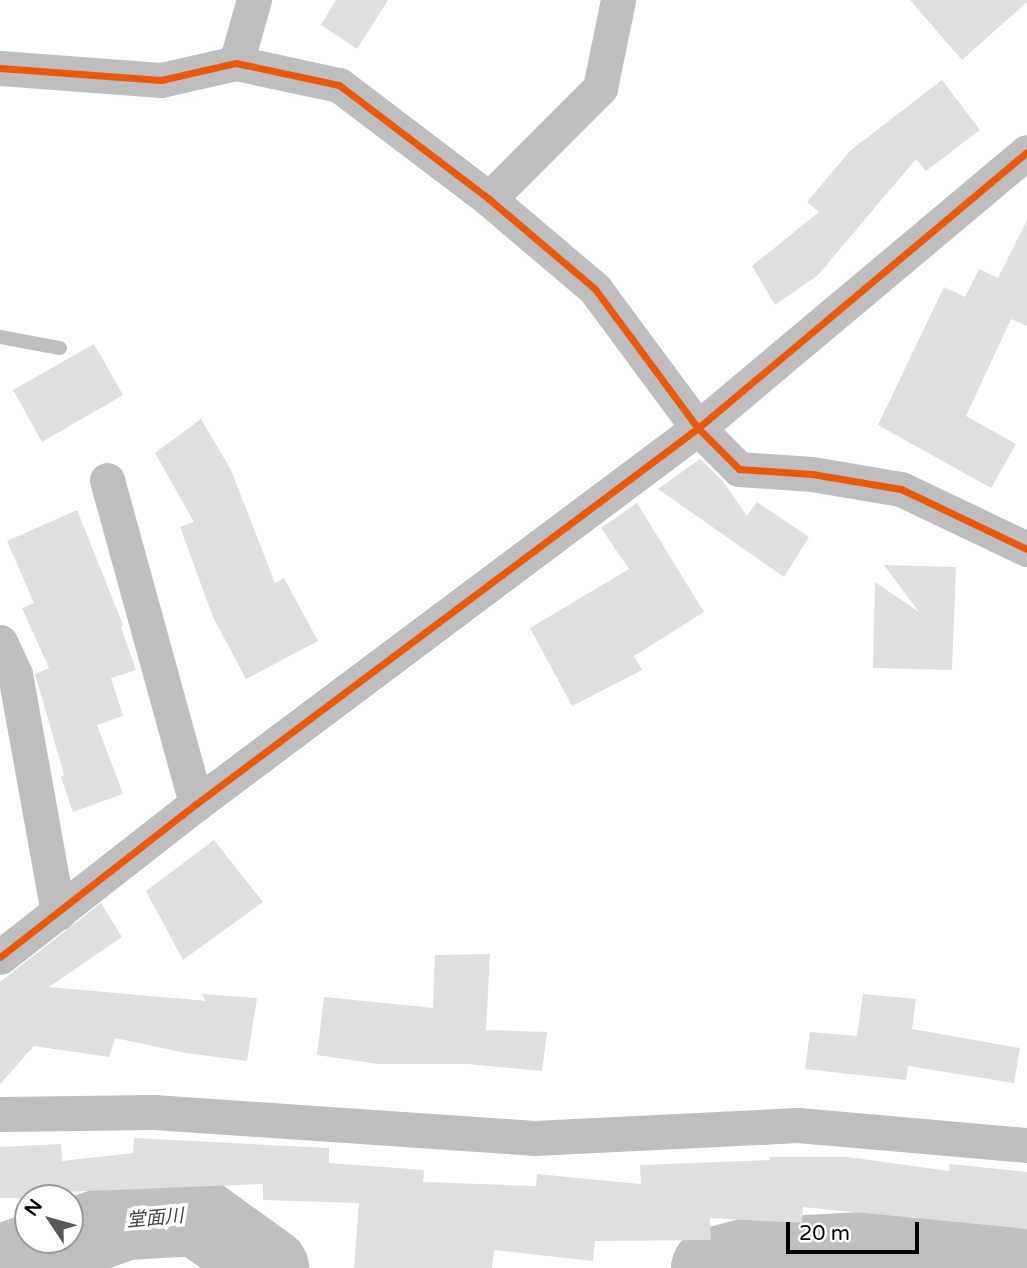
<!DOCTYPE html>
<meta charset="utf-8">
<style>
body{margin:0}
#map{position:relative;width:1027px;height:1268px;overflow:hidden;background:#fff;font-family:"Varela Round","Noto Sans JP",sans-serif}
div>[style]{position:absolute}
.stream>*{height:14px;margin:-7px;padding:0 7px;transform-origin:7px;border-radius:7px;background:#bfbfbf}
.river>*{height:80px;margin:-40px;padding:0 40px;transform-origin:40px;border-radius:40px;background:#bfbfbf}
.building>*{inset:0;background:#dfdfdf}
.street>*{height:35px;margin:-17.5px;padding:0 17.5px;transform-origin:17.5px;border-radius:17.5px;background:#bebebe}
.cycleway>*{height:7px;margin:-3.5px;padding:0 3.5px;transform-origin:3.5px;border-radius:3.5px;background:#e8590c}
span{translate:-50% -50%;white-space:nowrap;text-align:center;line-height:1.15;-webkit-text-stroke:7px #fff;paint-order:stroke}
.water-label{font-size:19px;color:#444;font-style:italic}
.north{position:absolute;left:14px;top:1184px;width:70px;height:70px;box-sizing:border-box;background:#fff;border:2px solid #999;border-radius:50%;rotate:306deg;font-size:19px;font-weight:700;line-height:28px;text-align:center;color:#000}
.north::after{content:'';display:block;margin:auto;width:24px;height:32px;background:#595959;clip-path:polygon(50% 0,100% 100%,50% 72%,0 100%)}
.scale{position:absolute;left:786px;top:1222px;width:133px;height:32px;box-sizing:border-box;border:4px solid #000;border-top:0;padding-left:9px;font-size:21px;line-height:24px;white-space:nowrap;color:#000;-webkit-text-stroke:5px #fff;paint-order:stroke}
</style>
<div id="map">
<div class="stream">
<i style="left:0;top:337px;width:61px;rotate:10.4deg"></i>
</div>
<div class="river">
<i style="left:70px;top:1240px;width:59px;rotate:-19.7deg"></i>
<i style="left:126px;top:1220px;width:71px;rotate:-3.2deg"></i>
<i style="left:197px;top:1216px;width:89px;rotate:35.8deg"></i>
<i style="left:0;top:1265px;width:73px;rotate:-19.9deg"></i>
<i style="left:711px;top:1268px;width:39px;rotate:-15deg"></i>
<i style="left:749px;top:1258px;width:192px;rotate:-3deg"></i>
<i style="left:941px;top:1248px;width:86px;rotate:4.7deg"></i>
</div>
<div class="building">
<i style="clip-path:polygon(336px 0,388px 0,357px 49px,321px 25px)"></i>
<i style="clip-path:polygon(910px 0,1027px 0,1027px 2px,962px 60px)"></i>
<i style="clip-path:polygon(942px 80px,980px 130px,926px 171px,916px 159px,818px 275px,775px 305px,752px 266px,819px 212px,807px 202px,851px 150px)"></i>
<i style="clip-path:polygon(1027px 220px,1027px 326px,1011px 319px,966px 416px,1016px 444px,991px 488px,878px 425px,944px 287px,965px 297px,979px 269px,998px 278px)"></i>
<i style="clip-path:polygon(94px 344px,123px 395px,42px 442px,13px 390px)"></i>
<i style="clip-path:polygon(201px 419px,231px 470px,275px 583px,284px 578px,318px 641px,246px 679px,213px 617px,180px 527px,194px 522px,155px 453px)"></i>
<i style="clip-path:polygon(700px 459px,722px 480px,747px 516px,757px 502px,809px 537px,784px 577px,658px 489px)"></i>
<i style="clip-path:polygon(637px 503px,704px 612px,634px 656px,642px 670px,572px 706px,530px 628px,629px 569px,601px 528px)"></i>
<i style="clip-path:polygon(77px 510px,123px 625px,121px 627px,136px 670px,111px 678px,123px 716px,97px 725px,123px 794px,73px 812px,61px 777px,64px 775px,35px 674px,49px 668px,22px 608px,34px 603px,7px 541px)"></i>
<i style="clip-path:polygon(884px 565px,956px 567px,952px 670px,873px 668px,875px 582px,919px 612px)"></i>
<i style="clip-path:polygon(214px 840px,263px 902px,183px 960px,146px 891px)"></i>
<i style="clip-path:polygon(101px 903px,122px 937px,49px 987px,206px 1001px,202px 994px,257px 998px,247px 1061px,186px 1053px,115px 1038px,109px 1057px,34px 1046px,0 1084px,0 982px)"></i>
<i style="clip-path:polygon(490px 954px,486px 1030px,547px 1032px,542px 1071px,469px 1064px,379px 1064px,317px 1055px,324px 997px,433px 1008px,435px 955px)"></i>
<i style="clip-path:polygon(863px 994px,916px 999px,912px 1029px,1020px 1048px,1014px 1083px,908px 1066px,906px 1080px,805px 1069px,810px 1032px,857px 1036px)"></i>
<i style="clip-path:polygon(134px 1138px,329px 1148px,329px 1163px,424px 1170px,423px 1182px,536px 1186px,537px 1174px,641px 1184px,640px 1165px,770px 1160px,770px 1157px,847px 1157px,949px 1171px,950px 1164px,1027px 1172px,1027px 1229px,803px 1207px,802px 1223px,710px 1218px,711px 1240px,595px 1241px,593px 1261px,494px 1250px,492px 1268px,354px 1268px,359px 1203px,263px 1200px,263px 1184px,63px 1192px,63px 1198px,0 1198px,0 1147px,61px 1144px,62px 1161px,133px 1153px)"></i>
</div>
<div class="street">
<i style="left:236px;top:63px;width:66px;rotate:-74.1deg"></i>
<i style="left:0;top:68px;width:161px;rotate:4.3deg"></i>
<i style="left:161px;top:80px;width:77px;rotate:-12.8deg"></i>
<i style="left:236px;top:63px;width:105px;rotate:12.1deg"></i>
<i style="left:339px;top:85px;width:188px;rotate:37.2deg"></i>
<i style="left:489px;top:199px;width:139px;rotate:40.3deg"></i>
<i style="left:595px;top:289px;width:173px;rotate:53.5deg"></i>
<i style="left:698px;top:428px;width:58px;rotate:45deg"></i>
<i style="left:739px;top:469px;width:73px;rotate:3.9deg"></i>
<i style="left:812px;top:474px;width:90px;rotate:9.6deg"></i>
<i style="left:901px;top:489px;width:140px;rotate:25.5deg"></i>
<i style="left:489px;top:199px;width:157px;rotate:-45deg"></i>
<i style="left:600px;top:88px;width:90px;rotate:-78.4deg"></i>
<i style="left:107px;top:480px;width:336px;rotate:74.6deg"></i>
<i style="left:0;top:642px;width:35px;rotate:65deg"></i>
<i style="left:15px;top:674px;width:243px;rotate:79.8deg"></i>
<i style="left:0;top:957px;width:249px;rotate:-38deg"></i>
<i style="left:196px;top:804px;width:627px;rotate:-36.83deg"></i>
<i style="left:698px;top:428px;width:429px;rotate:-40deg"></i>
<i style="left:0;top:1114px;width:154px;rotate:-0.7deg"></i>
<i style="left:154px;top:1112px;width:381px;rotate:3.9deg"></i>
<i style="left:534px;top:1138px;width:264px;rotate:-2.8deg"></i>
<i style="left:798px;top:1125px;width:230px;rotate:5deg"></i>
</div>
<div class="cycleway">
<i style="left:0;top:68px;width:161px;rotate:4.3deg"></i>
<i style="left:161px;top:80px;width:77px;rotate:-12.8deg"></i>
<i style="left:236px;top:63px;width:105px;rotate:12.1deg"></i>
<i style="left:339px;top:85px;width:188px;rotate:37.2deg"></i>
<i style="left:489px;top:199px;width:139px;rotate:40.3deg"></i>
<i style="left:595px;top:289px;width:173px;rotate:53.5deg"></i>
<i style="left:698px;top:428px;width:58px;rotate:45deg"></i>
<i style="left:739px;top:469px;width:73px;rotate:3.9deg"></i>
<i style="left:812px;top:474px;width:90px;rotate:9.6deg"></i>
<i style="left:901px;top:489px;width:140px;rotate:25.5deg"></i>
<i style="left:0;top:957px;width:249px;rotate:-38deg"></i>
<i style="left:196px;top:804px;width:627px;rotate:-36.83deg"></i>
<i style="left:698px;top:428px;width:429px;rotate:-40deg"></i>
</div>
<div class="water-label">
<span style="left:155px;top:1219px;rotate:-5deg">堂面川</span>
</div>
<div class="north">N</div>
<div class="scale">20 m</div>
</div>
